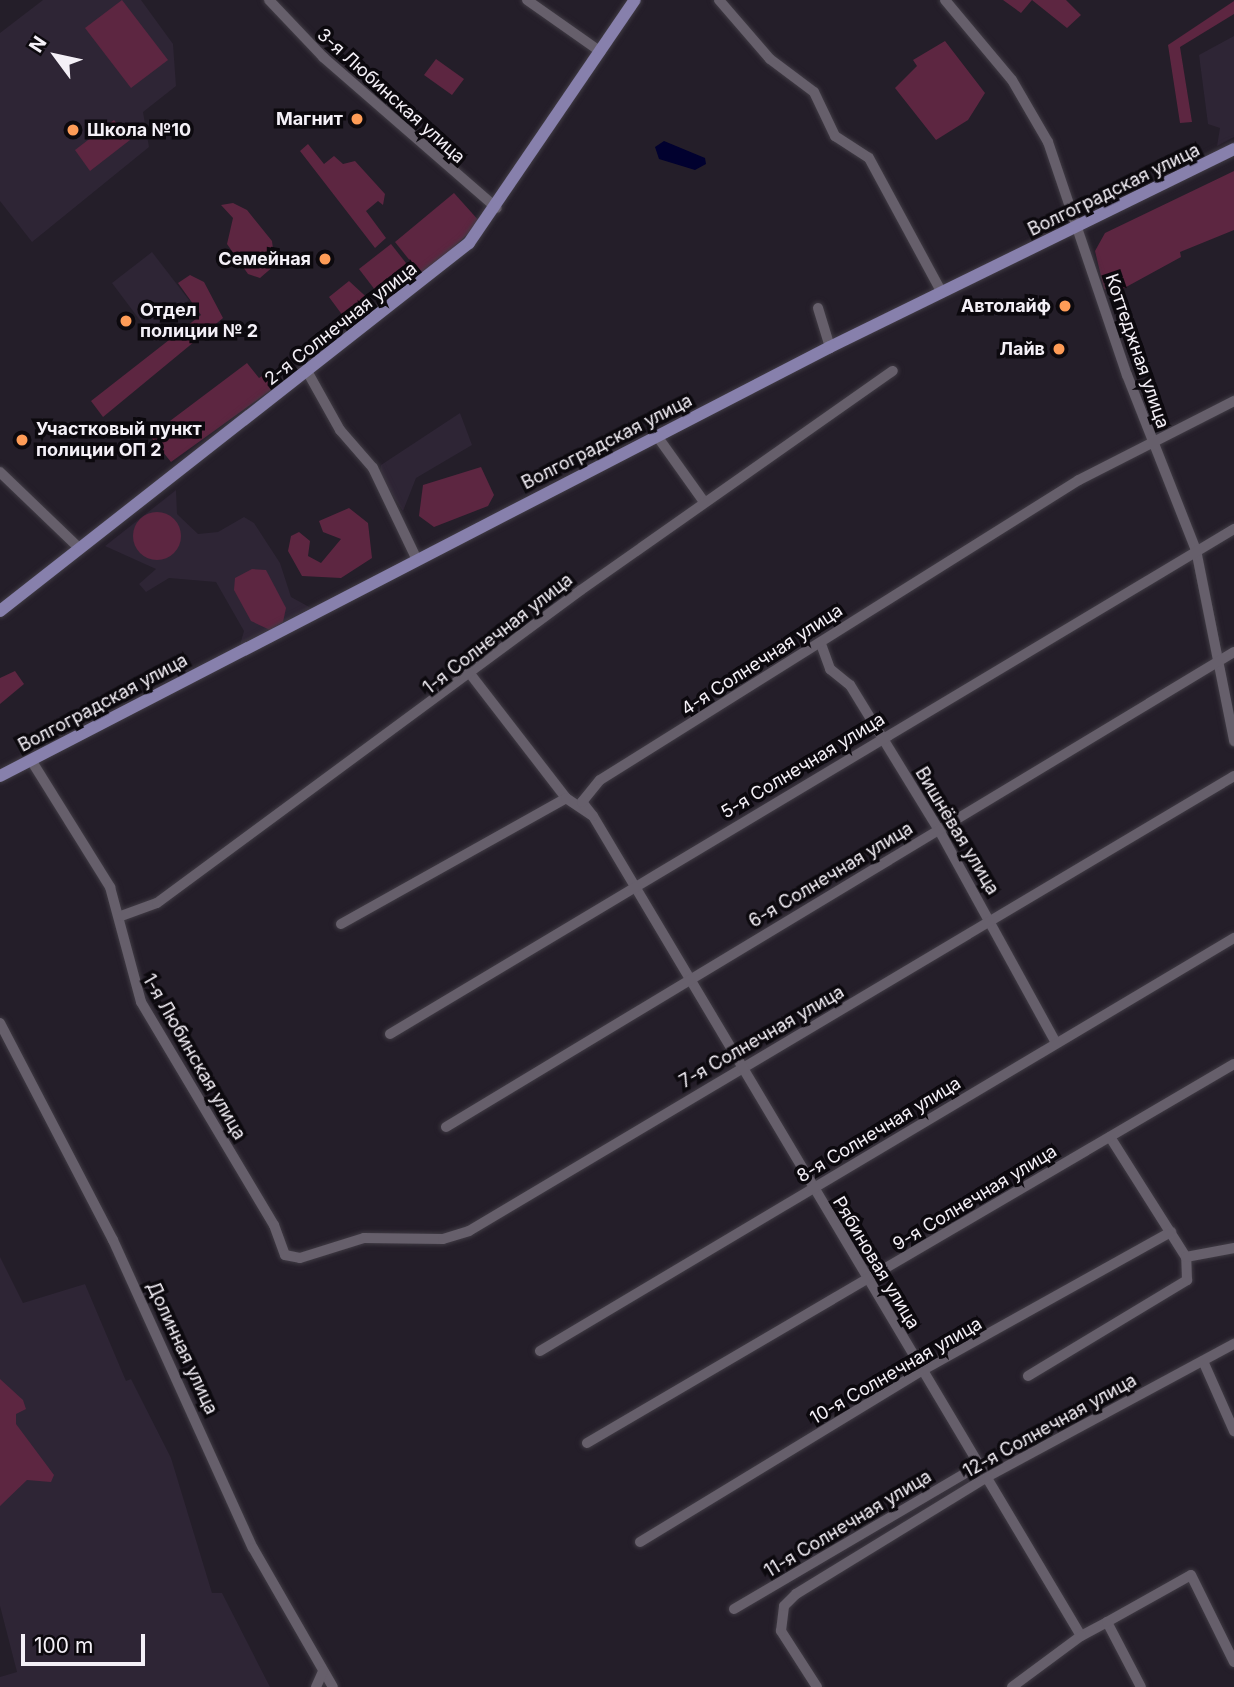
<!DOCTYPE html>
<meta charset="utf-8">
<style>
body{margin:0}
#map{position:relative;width:1234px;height:1687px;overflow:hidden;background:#241e29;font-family:Inter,sans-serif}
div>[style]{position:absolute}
.built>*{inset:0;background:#2e2535}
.green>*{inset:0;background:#5d2641}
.round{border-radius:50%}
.water>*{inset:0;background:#01012f}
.roads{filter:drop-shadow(0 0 2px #403b44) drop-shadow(0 0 2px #403b44)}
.minor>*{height:10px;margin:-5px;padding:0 5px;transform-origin:5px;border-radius:5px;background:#665f6b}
.major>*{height:12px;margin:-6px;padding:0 6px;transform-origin:6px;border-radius:6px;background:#8780ac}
.dots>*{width:19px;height:19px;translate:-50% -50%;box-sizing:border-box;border:4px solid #0c090e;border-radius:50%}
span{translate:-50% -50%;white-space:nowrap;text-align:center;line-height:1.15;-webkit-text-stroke:7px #0c090e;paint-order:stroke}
.street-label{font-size:18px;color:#f4f0f7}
.poi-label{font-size:18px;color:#f4f0f7;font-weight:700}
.right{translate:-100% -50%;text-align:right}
.left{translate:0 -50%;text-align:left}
.north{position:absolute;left:21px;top:21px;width:70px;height:70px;-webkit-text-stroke:5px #0c090e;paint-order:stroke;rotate:303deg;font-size:19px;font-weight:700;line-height:28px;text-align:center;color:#f4f0f7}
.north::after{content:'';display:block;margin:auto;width:24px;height:32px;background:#f4f0f7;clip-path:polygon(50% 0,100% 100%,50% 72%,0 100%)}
.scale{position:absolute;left:21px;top:1634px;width:124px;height:32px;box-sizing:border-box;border:4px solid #f4f0f7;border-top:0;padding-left:9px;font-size:21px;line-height:24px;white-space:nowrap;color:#f4f0f7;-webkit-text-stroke:5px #0c090e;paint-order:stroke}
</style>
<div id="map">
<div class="built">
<i style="clip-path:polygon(43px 0,141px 0,173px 44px,176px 86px,143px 112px,149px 147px,32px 242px,0 201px,0 33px)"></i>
<i style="clip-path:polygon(1234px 36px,1234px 137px,1217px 146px,1220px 128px,1208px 124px,1199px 55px)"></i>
<i style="clip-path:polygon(152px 252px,189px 300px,148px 331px,112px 283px)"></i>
<i style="clip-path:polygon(460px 413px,472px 445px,416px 478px,403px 511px,380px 477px,381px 465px)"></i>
<i style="clip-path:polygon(176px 490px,177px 514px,198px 534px,218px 532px,244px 517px,254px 523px,280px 563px,291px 597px,311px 608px,240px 645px,244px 631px,216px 582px,169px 578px,146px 592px,139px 584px,156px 569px,105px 546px)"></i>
<i style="clip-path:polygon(0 1257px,23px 1303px,85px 1284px,126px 1381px,131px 1379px,171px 1458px,212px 1593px,222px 1593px,270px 1687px,0 1687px,0 1677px,17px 1672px,0 1606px)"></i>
</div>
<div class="green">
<i style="clip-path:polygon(122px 0,168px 60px,131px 88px,85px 28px)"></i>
<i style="clip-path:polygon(1003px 0,1066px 0,1081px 15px,1067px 28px,1032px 0,1021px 13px)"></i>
<i style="clip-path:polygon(1234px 1px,1234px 14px,1180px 47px,1192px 122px,1180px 123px,1168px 45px)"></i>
<i style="clip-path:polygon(945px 41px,985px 93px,968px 120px,936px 140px,895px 88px,917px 66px,913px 60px)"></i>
<i style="clip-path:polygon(436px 59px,464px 79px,452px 95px,424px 75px)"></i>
<i style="clip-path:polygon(114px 120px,130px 140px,90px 171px,75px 150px)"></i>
<i style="clip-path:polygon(308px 144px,324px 164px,334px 156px,343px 164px,355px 161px,385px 194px,383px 205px,378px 201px,366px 211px,386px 238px,375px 248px,300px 151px)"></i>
<i style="clip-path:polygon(1234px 171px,1234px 230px,1180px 252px,1181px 257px,1117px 292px,1104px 289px,1095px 251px,1105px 233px)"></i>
<i style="clip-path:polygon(454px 193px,480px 222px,423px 277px,395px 242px)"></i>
<i style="clip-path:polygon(233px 203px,247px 210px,272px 241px,275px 265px,260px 278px,248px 274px,227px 244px,233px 218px,221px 205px)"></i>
<i style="clip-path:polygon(391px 244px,417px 277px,385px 303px,359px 269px)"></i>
<i style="clip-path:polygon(190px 275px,204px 282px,223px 318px,103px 417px,91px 401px,201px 315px,178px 283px)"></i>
<i style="clip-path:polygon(349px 281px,375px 305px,362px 323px,355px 315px,343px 316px,329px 297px)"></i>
<i style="clip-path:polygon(247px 363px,259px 378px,270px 371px,275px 387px,171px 462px,150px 436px)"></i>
<i style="clip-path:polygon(481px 467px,494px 495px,488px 506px,434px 527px,419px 516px,423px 485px)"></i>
<i style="clip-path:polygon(349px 508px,368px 523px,372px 558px,341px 578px,302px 576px,288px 551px,291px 536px,299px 532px,310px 541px,308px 556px,321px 563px,341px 539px,323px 532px,319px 521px)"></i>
<i class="round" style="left:133px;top:512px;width:48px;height:48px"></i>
<i style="clip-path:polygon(252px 569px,266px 570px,286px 608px,283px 622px,270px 630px,251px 621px,234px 590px,235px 578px)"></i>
<i style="clip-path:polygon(15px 671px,24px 684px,0 704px,0 678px)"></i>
<i style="clip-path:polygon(0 1379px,23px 1400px,26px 1409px,16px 1414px,16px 1424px,54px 1475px,51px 1482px,27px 1480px,0 1506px)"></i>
</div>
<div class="water">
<i style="clip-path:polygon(664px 141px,705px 158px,706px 164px,695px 170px,659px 159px,655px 147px)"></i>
</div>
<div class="roads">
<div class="minor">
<i style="left:269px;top:0;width:79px;rotate:46.5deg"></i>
<i style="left:323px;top:57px;width:230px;rotate:41deg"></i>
<i style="left:527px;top:0;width:90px;rotate:35.1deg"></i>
<i style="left:719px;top:0;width:78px;rotate:49.2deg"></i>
<i style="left:770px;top:59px;width:55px;rotate:36.9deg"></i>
<i style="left:814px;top:92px;width:49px;rotate:64.5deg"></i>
<i style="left:835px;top:136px;width:40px;rotate:32.9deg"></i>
<i style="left:869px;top:158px;width:153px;rotate:61.6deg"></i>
<i style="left:945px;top:0;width:104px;rotate:50.1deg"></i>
<i style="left:1012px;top:80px;width:72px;rotate:59.9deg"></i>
<i style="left:1048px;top:142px;width:246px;rotate:71.3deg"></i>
<i style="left:1127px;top:375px;width:188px;rotate:68.5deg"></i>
<i style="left:1196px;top:550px;width:195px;rotate:78.7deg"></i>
<i style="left:818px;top:308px;width:41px;rotate:72.9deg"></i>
<i style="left:307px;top:371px;width:68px;rotate:60.8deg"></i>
<i style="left:340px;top:430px;width:50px;rotate:49deg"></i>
<i style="left:373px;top:468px;width:102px;rotate:64.4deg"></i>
<i style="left:657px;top:436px;width:81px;rotate:54.5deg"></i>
<i style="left:0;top:472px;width:111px;rotate:43.9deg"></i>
<i style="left:821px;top:644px;width:27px;rotate:70deg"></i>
<i style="left:830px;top:669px;width:26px;rotate:39deg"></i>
<i style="left:850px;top:685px;width:170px;rotate:58.5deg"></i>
<i style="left:939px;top:830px;width:243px;rotate:61.2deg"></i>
<i style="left:471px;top:675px;width:155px;rotate:52.3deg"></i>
<i style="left:31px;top:760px;width:150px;rotate:58.1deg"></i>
<i style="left:110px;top:887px;width:119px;rotate:74.9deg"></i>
<i style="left:141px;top:1002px;width:260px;rotate:59.2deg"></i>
<i style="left:274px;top:1225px;width:32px;rotate:70deg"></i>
<i style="left:285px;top:1255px;width:15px;rotate:11deg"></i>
<i style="left:300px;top:1258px;width:67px;rotate:-17.4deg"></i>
<i style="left:364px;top:1238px;width:79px;rotate:0.7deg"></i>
<i style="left:443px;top:1239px;width:27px;rotate:-17deg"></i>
<i style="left:469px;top:1231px;width:890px;rotate:-30.74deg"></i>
<i style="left:593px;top:816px;width:954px;rotate:59.24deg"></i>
<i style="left:1081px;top:1636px;width:30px;rotate:-28deg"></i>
<i style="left:1107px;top:1622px;width:73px;rotate:62.4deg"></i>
<i style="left:121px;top:916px;width:38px;rotate:-20deg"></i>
<i style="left:157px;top:903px;width:527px;rotate:-36.44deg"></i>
<i style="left:581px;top:590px;width:381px;rotate:-35.1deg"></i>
<i style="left:341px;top:924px;width:258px;rotate:-29.2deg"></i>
<i style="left:566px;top:798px;width:32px;rotate:34deg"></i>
<i style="left:593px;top:816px;width:18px;rotate:-128deg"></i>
<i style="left:582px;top:802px;width:28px;rotate:-51deg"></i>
<i style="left:600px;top:780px;width:565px;rotate:-32.06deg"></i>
<i style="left:1079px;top:480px;width:174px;rotate:-27deg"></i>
<i style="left:0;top:1023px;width:245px;rotate:62.5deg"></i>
<i style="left:113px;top:1240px;width:338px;rotate:65.6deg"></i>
<i style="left:253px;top:1548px;width:160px;rotate:60.1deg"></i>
<i style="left:390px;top:1034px;width:984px;rotate:-30.89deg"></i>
<i style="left:446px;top:1127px;width:920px;rotate:-31.08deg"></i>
<i style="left:1110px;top:1137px;width:142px;rotate:57.7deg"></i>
<i style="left:540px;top:1351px;width:808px;rotate:-30.76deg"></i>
<i style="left:1203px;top:1361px;width:77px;rotate:66.1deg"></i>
<i style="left:1028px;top:1376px;width:186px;rotate:-31.1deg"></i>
<i style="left:1187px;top:1280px;width:23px;rotate:-92deg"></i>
<i style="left:1186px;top:1257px;width:49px;rotate:-10.6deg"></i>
<i style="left:587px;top:1443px;width:750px;rotate:-30.36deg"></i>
<i style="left:640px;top:1542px;width:331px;rotate:-31.3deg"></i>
<i style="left:923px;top:1370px;width:284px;rotate:-29.1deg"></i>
<i style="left:734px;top:1609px;width:283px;rotate:-30.4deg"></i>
<i style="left:1107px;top:1622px;width:96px;rotate:-29.2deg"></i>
<i style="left:1191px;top:1575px;width:97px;rotate:63.7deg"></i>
<i style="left:316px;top:1687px;width:17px;rotate:-66deg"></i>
<i style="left:817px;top:1687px;width:67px;rotate:-122.7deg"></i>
<i style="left:781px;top:1631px;width:25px;rotate:-83deg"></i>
<i style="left:784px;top:1606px;width:17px;rotate:-45deg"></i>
<i style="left:796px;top:1594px;width:222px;rotate:-31.5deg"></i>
<i style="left:985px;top:1478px;width:283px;rotate:-28.3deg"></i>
<i style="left:1012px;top:1687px;width:86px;rotate:-36.5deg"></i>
</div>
<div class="major">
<i style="left:0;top:611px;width:596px;rotate:-38.12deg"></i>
<i style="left:469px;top:243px;width:294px;rotate:-55.7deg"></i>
<i style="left:0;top:776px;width:934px;rotate:-27.33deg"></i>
<i style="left:830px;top:347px;width:450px;rotate:-26.1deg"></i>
</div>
</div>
<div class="dots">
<i style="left:357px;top:119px;background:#fe9c57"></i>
<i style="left:73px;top:130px;background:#fe9c57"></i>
<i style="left:325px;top:259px;background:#fe9c57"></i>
<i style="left:1065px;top:306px;background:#fe9c57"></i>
<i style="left:126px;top:321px;background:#fe9c57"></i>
<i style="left:1059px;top:349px;background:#fe9c57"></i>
<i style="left:22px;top:440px;background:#fe9c57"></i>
</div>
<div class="street-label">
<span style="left:391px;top:96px;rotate:42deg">3-я Любинская улица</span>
<span style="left:1114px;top:190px;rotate:-26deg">Волгоградская улица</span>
<span style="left:341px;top:324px;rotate:-38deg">2-я Солнечная улица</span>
<span style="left:1137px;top:351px;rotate:71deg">Коттеджная улица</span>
<span style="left:607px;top:442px;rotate:-27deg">Волгоградская улица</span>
<span style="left:498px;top:634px;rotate:-38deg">1-я Солнечная улица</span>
<span style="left:762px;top:660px;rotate:-33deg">4-я Солнечная улица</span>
<span style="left:103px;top:703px;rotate:-28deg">Волгоградская улица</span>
<span style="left:803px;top:766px;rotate:-31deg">5-я Солнечная улица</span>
<span style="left:957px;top:831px;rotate:59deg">Вишнёвая улица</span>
<span style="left:831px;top:875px;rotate:-31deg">6-я Солнечная улица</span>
<span style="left:762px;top:1037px;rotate:-30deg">7-я Солнечная улица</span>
<span style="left:194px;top:1057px;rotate:60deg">1-я Любинская улица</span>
<span style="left:879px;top:1130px;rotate:-31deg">8-я Солнечная улица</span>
<span style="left:975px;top:1198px;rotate:-31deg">9-я Солнечная улица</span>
<span style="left:876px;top:1263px;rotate:59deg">Рябиновая улица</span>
<span style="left:182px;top:1348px;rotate:65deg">Долинная улица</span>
<span style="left:896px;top:1371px;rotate:-30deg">10-я Солнечная улица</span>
<span style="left:1050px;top:1426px;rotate:-29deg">12-я Солнечная улица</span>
<span style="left:848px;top:1524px;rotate:-31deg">11-я Солнечная улица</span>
</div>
<div class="poi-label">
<span class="right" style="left:343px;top:119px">Магнит</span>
<span class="left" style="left:87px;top:130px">Школа №10</span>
<span class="right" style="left:311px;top:259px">Семейная</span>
<span class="right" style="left:1051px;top:306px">Автолайф</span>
<span class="left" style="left:140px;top:321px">Отдел<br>полиции № 2</span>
<span class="right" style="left:1045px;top:349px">Лайв</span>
<span class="left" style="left:36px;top:440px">Участковый пункт<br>полиции ОП 2</span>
</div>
<div class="north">N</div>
<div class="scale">100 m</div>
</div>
